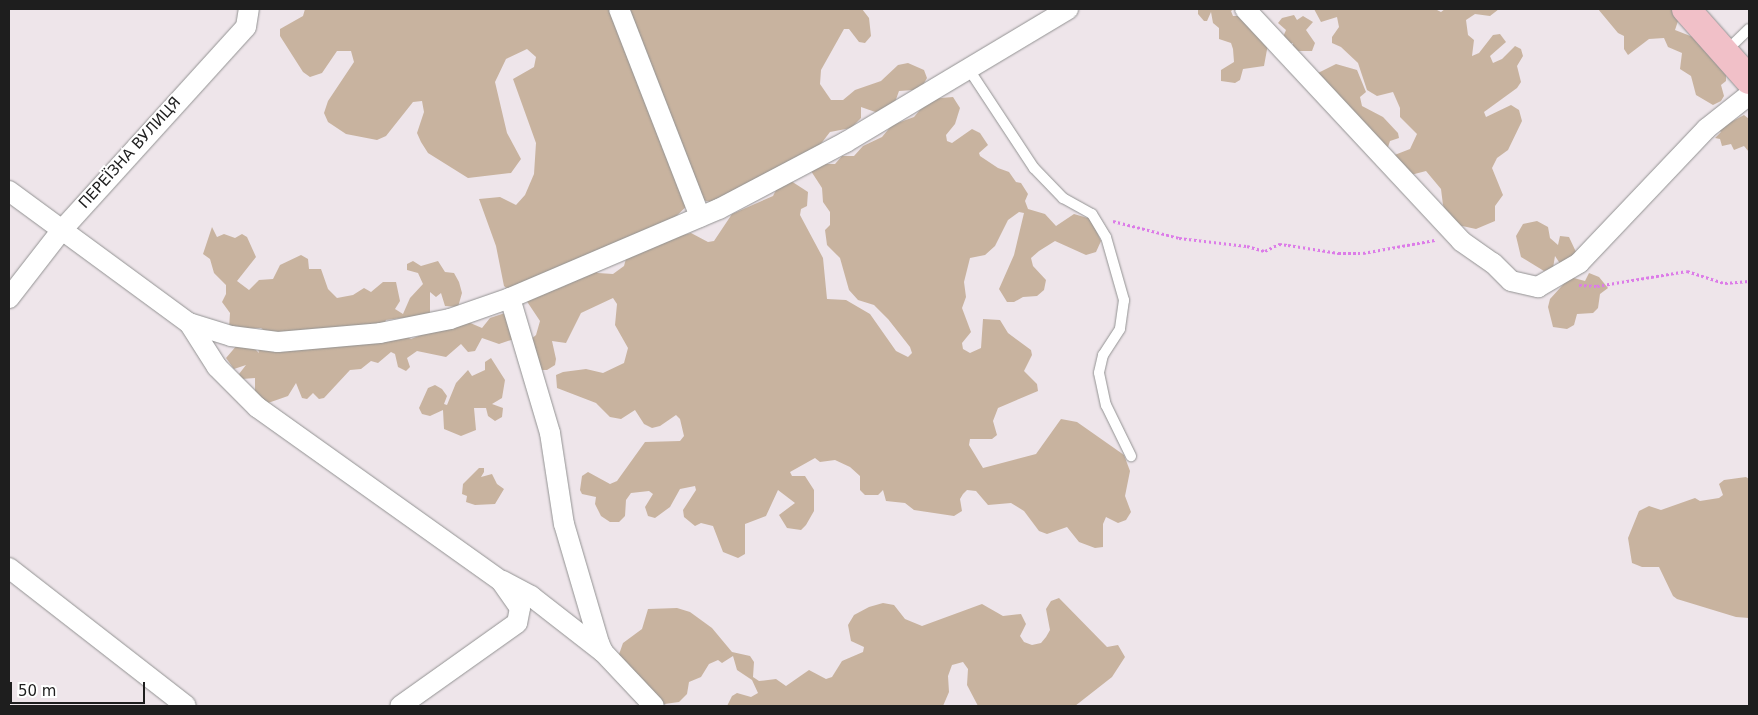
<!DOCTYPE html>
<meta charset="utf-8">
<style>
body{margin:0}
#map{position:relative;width:1758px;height:715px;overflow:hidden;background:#eee5ea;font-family:"DejaVu Sans",sans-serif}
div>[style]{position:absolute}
.forest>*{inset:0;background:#c8b39f}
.path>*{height:3px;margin-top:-1.5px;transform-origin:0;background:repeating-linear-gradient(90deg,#dc7ce8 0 2.5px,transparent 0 5px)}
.roads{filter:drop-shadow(0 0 1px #929292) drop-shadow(0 0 1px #929292)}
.lane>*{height:10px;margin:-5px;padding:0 5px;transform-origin:5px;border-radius:5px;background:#fff}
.street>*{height:20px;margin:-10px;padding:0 10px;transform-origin:10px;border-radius:10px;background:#fff}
.secondary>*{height:28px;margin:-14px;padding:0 14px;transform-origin:14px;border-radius:14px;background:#f1c0c8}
span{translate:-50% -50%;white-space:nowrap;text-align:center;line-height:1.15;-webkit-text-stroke:4px #fff;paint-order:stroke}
.street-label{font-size:15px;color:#1e1e1e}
.frame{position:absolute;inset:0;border:10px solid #1e1e1e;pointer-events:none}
.scale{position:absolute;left:10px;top:682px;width:135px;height:22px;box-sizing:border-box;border:2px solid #1e1e1e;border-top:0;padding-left:6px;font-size:15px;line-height:18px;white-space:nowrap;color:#1e1e1e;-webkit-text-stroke:4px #fff;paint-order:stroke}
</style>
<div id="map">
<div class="forest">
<i style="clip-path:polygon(305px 9px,862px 9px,869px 18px,871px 36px,865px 43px,859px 42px,849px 29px,844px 29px,821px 70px,820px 84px,831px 100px,843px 100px,855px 90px,881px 81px,898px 65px,908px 63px,924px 70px,927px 78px,923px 85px,914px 90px,899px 91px,894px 105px,881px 114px,861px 107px,861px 118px,851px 128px,830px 132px,820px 145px,715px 203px,702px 200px,691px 202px,667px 225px,510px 291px,504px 286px,496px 246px,479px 199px,500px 197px,516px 205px,525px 195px,534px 174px,536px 143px,513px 79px,534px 67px,536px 57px,527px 49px,506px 59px,495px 82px,507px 133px,521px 159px,511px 173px,468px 178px,428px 153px,421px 142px,417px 133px,424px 112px,422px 101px,413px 102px,386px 136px,377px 140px,346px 134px,328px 122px,324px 113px,328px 101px,354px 62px,351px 51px,337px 51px,322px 73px,310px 77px,303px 72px,280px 36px,280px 29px,303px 16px)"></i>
<i style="clip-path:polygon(1198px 9px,1234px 9px,1231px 11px,1233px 16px,1241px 16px,1268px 44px,1264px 66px,1243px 69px,1240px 80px,1235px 83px,1221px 81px,1221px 70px,1234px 62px,1233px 49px,1231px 43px,1219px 39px,1219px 28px,1213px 23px,1211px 12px,1207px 21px,1204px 21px,1198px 14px)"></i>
<i style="clip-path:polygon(1314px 9px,1435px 9px,1441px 12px,1445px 9px,1499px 9px,1490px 16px,1475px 14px,1466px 20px,1468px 35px,1474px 40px,1472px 56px,1479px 53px,1493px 35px,1500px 34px,1506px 42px,1490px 56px,1493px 63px,1502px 59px,1515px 46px,1521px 49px,1523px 56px,1517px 66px,1521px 82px,1517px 88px,1484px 112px,1486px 117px,1511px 105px,1519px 110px,1522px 121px,1508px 150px,1497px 158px,1492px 168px,1503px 195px,1495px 206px,1495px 221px,1476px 229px,1453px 224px,1443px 205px,1441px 189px,1426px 171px,1407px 176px,1392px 156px,1410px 149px,1417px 134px,1400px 117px,1400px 108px,1393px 92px,1377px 96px,1367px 90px,1358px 63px,1341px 47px,1332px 43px,1332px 37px,1339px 27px,1337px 17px,1321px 22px)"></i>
<i style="clip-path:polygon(1598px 9px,1675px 9px,1679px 18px,1675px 30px,1693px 37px,1726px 75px,1726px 81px,1721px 85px,1724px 96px,1721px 101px,1713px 105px,1696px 95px,1691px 76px,1680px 69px,1682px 53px,1668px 47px,1664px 38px,1649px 39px,1628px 55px,1624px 49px,1624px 36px,1618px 33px)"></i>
<i style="clip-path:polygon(1294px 15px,1297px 20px,1303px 16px,1313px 22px,1306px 30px,1315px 43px,1312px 51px,1298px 51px,1293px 49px,1293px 43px,1286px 43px,1283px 37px,1286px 30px,1278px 23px,1282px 18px)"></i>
<i style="clip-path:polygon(1336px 64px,1357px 70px,1366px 92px,1360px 97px,1362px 106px,1383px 117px,1398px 133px,1399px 138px,1390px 141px,1387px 150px,1316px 74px)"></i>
<i style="clip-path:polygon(953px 97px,960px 108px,955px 124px,946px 135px,947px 141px,952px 143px,972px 129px,980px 133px,988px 145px,979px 153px,980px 156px,998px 168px,1009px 172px,1016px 182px,1021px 183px,1028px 194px,1025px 201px,1028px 209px,1045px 214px,1056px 226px,1074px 214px,1091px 219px,1101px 241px,1096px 252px,1086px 255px,1055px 241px,1039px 251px,1031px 258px,1033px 266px,1046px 280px,1044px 290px,1037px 296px,1023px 297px,1014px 302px,1007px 302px,999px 289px,1014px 255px,1024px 213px,1019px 212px,1008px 220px,995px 246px,985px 255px,970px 258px,964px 282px,966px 297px,962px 308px,971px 332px,962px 343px,963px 349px,970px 353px,981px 348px,983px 319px,1000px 320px,1008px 333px,1031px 350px,1032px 355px,1024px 371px,1037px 384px,1038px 391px,998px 408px,993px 421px,997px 435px,992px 439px,970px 439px,969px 445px,983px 468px,1036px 454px,1061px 419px,1077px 422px,1124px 455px,1130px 471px,1125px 496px,1131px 512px,1126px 520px,1118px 523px,1106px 517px,1103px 524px,1103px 547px,1095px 548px,1079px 542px,1067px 527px,1047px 534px,1039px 531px,1024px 511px,1011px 503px,988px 505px,976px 491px,967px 490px,963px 494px,960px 499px,962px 511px,954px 516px,914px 510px,905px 503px,886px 501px,883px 490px,878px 495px,865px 495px,860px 490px,860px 476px,850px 467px,835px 460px,820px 462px,815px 458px,790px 472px,792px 476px,805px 476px,814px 490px,814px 511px,806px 525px,801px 530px,787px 528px,779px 515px,795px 503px,778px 490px,766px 516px,745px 524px,745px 554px,738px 558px,723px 552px,713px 526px,701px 523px,695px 526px,684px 517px,683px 510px,696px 490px,695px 486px,680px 489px,670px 507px,655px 518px,648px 516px,645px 507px,653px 494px,649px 491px,631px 493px,626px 500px,625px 516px,619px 522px,610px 522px,601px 516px,595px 504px,596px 497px,582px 494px,580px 490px,582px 476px,588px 472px,610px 484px,617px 481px,645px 442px,680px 441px,684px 436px,680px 419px,676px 415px,660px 426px,652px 428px,644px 424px,635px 410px,621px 419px,610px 417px,596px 403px,557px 388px,556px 375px,563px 372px,586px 369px,603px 373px,624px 363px,628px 348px,615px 325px,617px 304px,613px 298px,581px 313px,566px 343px,552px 341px,556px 359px,555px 365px,547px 370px,538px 370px,530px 340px,536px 335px,540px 321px,526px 300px,564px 286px,593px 269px,598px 273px,613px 274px,624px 266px,627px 255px,669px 238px,691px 233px,708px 242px,714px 241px,732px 214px,773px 196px,777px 188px,791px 181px,808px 192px,807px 206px,801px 209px,800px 215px,823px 258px,827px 299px,846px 300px,870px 314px,896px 351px,908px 357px,912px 353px,910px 347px,888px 319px,874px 305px,858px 300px,849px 290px,840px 258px,827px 245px,825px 230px,830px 225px,830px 212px,823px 202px,822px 188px,811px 171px,820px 164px,835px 164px,842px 156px,854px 156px,863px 146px,882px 137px,892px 125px,914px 117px,929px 99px)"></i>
<i style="clip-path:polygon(1744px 115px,1749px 119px,1749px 152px,1744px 146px,1734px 150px,1731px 144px,1722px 146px,1720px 139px,1715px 138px,1721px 132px,1718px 129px)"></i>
<i style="clip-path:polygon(1537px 221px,1548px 227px,1550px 238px,1558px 245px,1560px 236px,1569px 237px,1576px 252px,1574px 256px,1561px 265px,1555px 256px,1553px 268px,1544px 271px,1521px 257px,1516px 236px,1523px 224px)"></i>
<i style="clip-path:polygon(212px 227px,217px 237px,224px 234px,235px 238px,242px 234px,247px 237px,256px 257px,237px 281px,249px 290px,259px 280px,273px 279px,280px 265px,301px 255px,308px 259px,309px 269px,321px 269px,328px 289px,337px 298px,353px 295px,364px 288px,371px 292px,383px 282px,396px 282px,400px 301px,395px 309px,403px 314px,410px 298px,423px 284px,418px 273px,407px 270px,407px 264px,413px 261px,421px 266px,438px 261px,445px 272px,454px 273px,459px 282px,462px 293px,458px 307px,445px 306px,441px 293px,436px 297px,430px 292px,430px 317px,401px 318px,386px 320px,384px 325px,411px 339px,461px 319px,482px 328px,490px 318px,505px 313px,514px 339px,499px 344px,482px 338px,475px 351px,468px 352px,461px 344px,446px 357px,417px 351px,407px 358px,410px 367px,406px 371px,398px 367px,395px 354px,391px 352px,378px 363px,371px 361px,361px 369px,350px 370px,324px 398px,319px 399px,313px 393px,307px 399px,302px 398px,296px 383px,288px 396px,268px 403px,255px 394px,255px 378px,242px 379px,239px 374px,246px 365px,234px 369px,226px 358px,238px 344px,253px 347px,259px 353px,257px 344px,265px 331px,261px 328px,229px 329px,230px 313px,222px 302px,226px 294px,226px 285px,214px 273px,210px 259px,203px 254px)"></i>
<i style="clip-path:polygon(1589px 273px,1599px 277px,1608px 288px,1600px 294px,1598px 308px,1593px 313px,1577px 314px,1574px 325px,1567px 329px,1553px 327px,1548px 307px,1550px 299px,1570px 277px,1585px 281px)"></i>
<i style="clip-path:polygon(491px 358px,505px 380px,502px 398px,492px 404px,503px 408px,502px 417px,495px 421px,488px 416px,486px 408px,474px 408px,476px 430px,461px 436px,444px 429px,443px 410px,430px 416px,422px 414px,419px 408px,428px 388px,435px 385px,442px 389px,447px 396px,444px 404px,447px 405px,456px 383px,468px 370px,472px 376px,485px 370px,485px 362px)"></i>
<i style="clip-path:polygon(479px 468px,484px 468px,484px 472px,481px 477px,492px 474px,497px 484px,504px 489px,495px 504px,475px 505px,466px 502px,467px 496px,462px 494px,463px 484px)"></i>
<i style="clip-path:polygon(1746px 477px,1749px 479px,1749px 618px,1736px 617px,1677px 599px,1673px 596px,1659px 567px,1642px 567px,1632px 563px,1628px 538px,1639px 511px,1649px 506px,1661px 510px,1695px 498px,1700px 501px,1719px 498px,1723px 495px,1719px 484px,1724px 480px)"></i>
<i style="clip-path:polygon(1059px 598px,1107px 647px,1118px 645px,1125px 657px,1112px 677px,1075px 706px,978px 706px,967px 685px,968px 669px,963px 662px,952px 665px,948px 676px,949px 692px,943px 706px,727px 706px,732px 696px,737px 693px,751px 697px,758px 693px,752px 680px,737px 670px,733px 656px,722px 663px,718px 660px,709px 664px,701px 677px,689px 682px,687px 694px,679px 702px,650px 706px,617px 660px,623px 643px,642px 629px,648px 609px,677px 608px,690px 612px,712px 628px,732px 652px,750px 656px,754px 662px,753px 677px,759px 681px,776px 679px,786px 686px,809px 670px,826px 679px,832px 677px,842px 661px,863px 652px,864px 647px,851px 641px,848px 625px,854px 615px,869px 607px,883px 603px,894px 605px,905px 619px,922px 626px,982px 604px,1003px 616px,1021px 614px,1026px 624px,1020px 636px,1024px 642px,1032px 645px,1041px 643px,1046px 637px,1050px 630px,1046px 609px,1051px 601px)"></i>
</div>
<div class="path">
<i style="left:1113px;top:221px;width:68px;rotate:14.4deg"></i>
<i style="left:1179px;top:238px;width:68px;rotate:6.7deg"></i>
<i style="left:1247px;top:246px;width:19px;rotate:16deg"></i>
<i style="left:1265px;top:251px;width:16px;rotate:-27deg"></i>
<i style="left:1279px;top:244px;width:9px;rotate:6deg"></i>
<i style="left:1288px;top:245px;width:51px;rotate:9.1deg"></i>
<i style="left:1338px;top:253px;width:25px"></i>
<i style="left:1363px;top:253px;width:73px;rotate:-10.2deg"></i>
<i style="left:1579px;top:285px;width:18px;rotate:3deg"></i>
<i style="left:1597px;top:286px;width:91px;rotate:-9.5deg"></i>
<i style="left:1687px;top:271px;width:40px;rotate:18deg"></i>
<i style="left:1725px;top:283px;width:24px;rotate:-5deg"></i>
</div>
<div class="roads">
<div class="lane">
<i style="left:1725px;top:52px;width:33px;rotate:-44deg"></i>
<i style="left:968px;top:68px;width:120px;rotate:56.6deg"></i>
<i style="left:1034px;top:168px;width:42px;rotate:46deg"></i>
<i style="left:1063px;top:198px;width:33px;rotate:29deg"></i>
<i style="left:1092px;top:214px;width:27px;rotate:59deg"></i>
<i style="left:1106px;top:237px;width:66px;rotate:74.1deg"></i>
<i style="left:1124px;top:300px;width:29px;rotate:98deg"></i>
<i style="left:1120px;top:329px;width:31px;rotate:123deg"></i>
<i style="left:1103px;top:355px;width:18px;rotate:103deg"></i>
<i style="left:1099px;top:373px;width:33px;rotate:78deg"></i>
<i style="left:1106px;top:405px;width:57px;rotate:63.9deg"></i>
</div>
<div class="street">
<i style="left:619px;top:9px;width:223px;rotate:68.7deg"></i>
<i style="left:1245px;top:9px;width:317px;rotate:47deg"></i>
<i style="left:1461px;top:241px;width:39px;rotate:35deg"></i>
<i style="left:1493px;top:263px;width:25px;rotate:45deg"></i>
<i style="left:1511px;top:281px;width:28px;rotate:13deg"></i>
<i style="left:1538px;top:287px;width:48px;rotate:-30.3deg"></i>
<i style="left:1579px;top:263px;width:185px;rotate:-46.5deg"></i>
<i style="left:1706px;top:129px;width:55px;rotate:-38.3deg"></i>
<i style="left:9px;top:191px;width:223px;rotate:36.3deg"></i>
<i style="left:189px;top:323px;width:44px;rotate:17.2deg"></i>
<i style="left:231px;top:336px;width:47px;rotate:7.3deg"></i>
<i style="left:278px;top:342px;width:102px;rotate:-5deg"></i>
<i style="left:380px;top:333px;width:71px;rotate:-11.3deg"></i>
<i style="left:450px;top:319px;width:64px;rotate:-19.3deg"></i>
<i style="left:510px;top:298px;width:227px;rotate:-23.1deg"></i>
<i style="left:719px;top:209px;width:144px;rotate:-27.8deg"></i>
<i style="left:846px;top:142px;width:259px;rotate:-30.9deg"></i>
<i style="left:9px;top:298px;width:85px;rotate:-52.2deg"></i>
<i style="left:61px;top:231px;width:275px;rotate:-47.8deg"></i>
<i style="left:246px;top:27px;width:18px;rotate:-81deg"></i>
<i style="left:510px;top:298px;width:141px;rotate:73.5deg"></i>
<i style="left:550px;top:433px;width:92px;rotate:81.3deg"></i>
<i style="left:564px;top:524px;width:124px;rotate:73.6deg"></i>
<i style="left:599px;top:643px;width:10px;rotate:66deg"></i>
<i style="left:603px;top:652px;width:74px;rotate:46.6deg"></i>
<i style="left:189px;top:323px;width:52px;rotate:57.5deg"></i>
<i style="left:217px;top:367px;width:57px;rotate:45deg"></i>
<i style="left:257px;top:407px;width:300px;rotate:35.5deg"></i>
<i style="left:501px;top:581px;width:33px;rotate:55deg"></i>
<i style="left:520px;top:608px;width:15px;rotate:101deg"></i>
<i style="left:517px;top:623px;width:143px;rotate:144.6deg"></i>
<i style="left:9px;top:568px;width:224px;rotate:37.9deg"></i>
<i style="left:503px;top:581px;width:32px;rotate:28deg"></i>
<i style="left:531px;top:596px;width:91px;rotate:37.9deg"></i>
</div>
<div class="secondary">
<i style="left:1686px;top:9px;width:95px;rotate:48.4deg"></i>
</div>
</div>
<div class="street-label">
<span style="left:130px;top:153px;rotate:-48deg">ПЕРЕЇЗНА ВУЛИЦЯ</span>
</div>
<div class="frame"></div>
<div class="scale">50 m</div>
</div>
